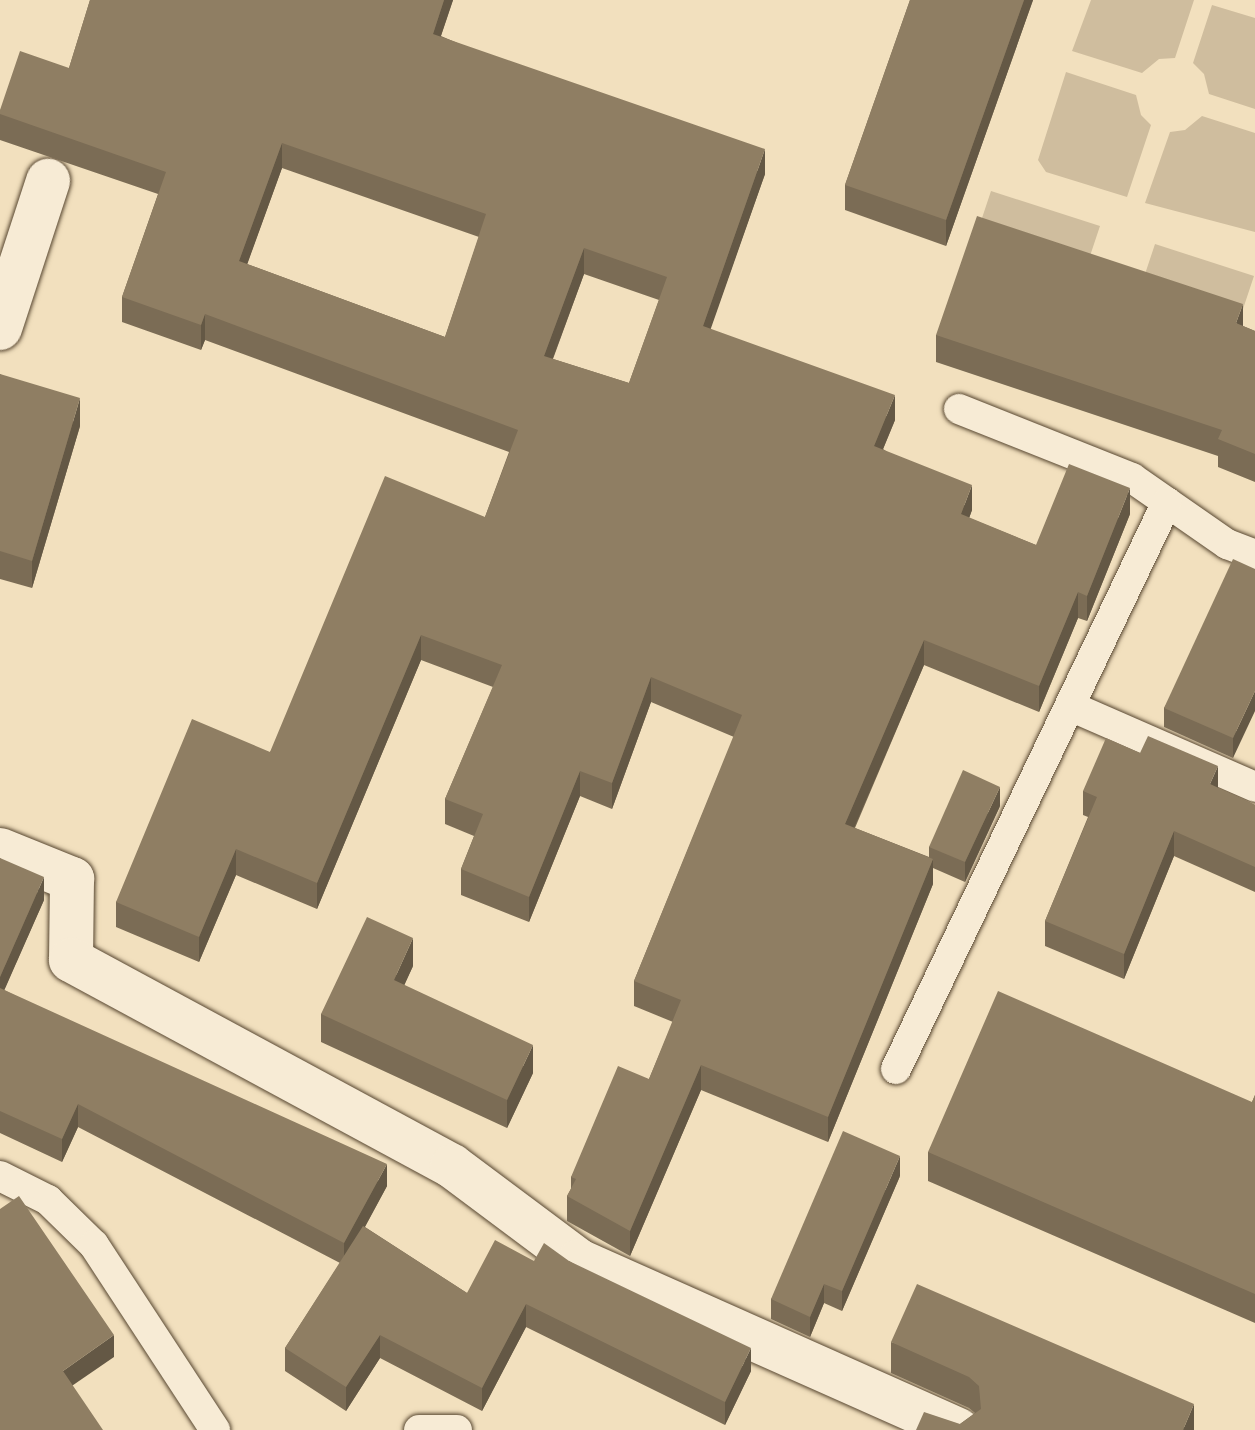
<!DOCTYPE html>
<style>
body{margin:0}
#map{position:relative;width:1255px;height:1430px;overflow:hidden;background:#f2e0be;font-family:Cardo,serif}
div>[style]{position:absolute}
.green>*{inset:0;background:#cfbd9e}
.roads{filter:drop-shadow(0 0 2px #574630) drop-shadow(0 0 2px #574630)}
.service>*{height:30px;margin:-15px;padding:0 15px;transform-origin:15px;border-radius:15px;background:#f7ebd5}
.minor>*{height:44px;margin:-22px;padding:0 22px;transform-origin:22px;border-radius:22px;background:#f7ebd5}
.wall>*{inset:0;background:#7b6c55}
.shaded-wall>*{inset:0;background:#645845}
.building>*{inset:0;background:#8f7e63}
span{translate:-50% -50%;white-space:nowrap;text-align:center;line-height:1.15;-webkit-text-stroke:8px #f7ebd5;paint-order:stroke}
</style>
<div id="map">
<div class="green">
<i style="clip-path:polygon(1091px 0,1194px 0,1175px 58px,1159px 59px,1142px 73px,1072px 51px)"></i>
<i style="clip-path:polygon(1212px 5px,1255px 18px,1255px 109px,1209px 94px,1204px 74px,1193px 63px)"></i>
<i style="clip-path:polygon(1066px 72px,1136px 95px,1141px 115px,1151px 125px,1127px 197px,1046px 172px,1038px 160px)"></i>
<i style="clip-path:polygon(1202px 116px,1255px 133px,1255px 232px,1145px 203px,1170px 132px,1185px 130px)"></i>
<i style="clip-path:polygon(991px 191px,1100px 226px,1089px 259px,980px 224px)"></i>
<i style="clip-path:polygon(1155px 244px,1254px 276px,1243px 309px,1144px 277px)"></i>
</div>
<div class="roads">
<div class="service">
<i style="left:959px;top:409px;width:186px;rotate:21.7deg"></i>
<i style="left:1132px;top:478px;width:116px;rotate:34.8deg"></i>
<i style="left:1227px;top:544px;width:30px;rotate:21deg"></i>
<i style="left:1070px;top:706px;width:202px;rotate:23.6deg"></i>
<i style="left:896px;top:1069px;width:628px;rotate:-64.45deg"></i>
<i style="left:0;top:1176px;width:54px;rotate:26.6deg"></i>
<i style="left:48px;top:1200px;width:64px;rotate:44.4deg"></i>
<i style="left:94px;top:1245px;width:221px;rotate:56.8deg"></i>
<i style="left:419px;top:1430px;width:38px"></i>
</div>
<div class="minor">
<i style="left:0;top:328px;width:155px;rotate:-71.9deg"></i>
<i style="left:0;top:850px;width:78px;rotate:21.9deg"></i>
<i style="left:72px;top:879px;width:81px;rotate:90.7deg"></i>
<i style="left:71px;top:960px;width:433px;rotate:28.4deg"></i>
<i style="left:452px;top:1166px;width:159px;rotate:36.8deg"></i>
<i style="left:579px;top:1261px;width:415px;rotate:24deg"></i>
</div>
</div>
<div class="wall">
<i style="clip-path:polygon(evenodd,90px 0,453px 0,441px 36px,765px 174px,710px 329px,895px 420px,883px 449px,972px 510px,969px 518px,1036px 545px,1130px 514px,1087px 621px,1078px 618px,1039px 712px,924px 665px,855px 828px,929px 857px,929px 847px,1000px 806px,965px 882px,933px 868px,933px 884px,828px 1142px,701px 1090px,630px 1256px,567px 1221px,567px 1196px,571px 1189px,571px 1177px,649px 1079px,673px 1022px,634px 1006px,634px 981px,734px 737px,651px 702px,612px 809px,580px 796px,529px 922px,461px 895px,461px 869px,474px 836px,445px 824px,445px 799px,493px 687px,421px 660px,317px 909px,236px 875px,199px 962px,116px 927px,116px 902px,270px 752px,485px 517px,509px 452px,205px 340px,201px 350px,122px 322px,122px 297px,158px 194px,0 140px,0 110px,69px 68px,90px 0,282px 168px,479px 237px,445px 337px,247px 264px,282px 168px,90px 0,584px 274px,659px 300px,629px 383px,553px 359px,584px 274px)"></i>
<i style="clip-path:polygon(910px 0,1033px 0,946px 246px,845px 210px,845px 185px)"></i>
<i style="clip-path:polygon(1243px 326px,1255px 331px,1255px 482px,1218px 467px,1218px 456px,936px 362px,936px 335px)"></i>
<i style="clip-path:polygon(0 374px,80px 426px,32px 588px,0 579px)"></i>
<i style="clip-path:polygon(1255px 569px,1233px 758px,1164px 727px,1164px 708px)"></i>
<i style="clip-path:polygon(1218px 788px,1255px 805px,1255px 892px,1174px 856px,1124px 979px,1045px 946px,1045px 921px,1088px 817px,1083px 815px,1083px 791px)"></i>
<i style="clip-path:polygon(0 858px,44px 900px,4px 990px,387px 1186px,365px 1227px,467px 1293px,534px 1261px,569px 1261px,751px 1371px,725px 1425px,526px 1327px,482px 1411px,380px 1358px,346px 1411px,285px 1371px,285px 1348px,340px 1263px,78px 1127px,62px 1162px,0 1133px)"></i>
<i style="clip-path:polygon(413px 966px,404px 985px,533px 1073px,507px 1128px,321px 1042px,321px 1014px)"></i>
<i style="clip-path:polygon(1255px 1095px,1255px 1323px,928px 1181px,928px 1152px,1252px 1102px)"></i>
<i style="clip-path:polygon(900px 1176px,842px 1311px,824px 1303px,810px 1337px,771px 1319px,771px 1299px)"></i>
<i style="clip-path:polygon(891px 1342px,1194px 1430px,960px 1424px,975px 1413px,969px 1408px,891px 1373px)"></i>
</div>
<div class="shaded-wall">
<i style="clip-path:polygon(444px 0,453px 0,433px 59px,433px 34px)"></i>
<i style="clip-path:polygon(1024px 0,1033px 0,946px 246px,946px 220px)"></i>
<i style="clip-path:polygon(282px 143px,282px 168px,239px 287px,239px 261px)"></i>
<i style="clip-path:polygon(765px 149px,765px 174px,703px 351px,703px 326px)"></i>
<i style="clip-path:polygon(584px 248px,584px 274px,544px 382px,544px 356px)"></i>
<i style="clip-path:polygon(1243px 304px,1243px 332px,1236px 323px)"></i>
<i style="clip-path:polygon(205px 314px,205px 340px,201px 350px,201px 325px)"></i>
<i style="clip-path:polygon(895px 395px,895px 420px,874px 471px,874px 446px)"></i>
<i style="clip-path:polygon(80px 398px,80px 426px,32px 588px,32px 561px)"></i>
<i style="clip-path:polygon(972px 485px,972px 510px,961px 540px,961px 514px)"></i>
<i style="clip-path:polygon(1130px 488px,1130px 514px,1087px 621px,1087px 596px)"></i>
<i style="clip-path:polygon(1078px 592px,1078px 618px,1039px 712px,1039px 686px)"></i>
<i style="clip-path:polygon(421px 635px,421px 660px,317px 909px,317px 883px)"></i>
<i style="clip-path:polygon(924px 640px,924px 665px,845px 849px,845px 824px)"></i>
<i style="clip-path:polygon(651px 677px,651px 702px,612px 809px,612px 783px)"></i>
<i style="clip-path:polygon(1255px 691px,1255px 711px,1233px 758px,1233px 738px)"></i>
<i style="clip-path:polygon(1218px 766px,1218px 790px,1210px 784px)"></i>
<i style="clip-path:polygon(580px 771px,580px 796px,529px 922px,529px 897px)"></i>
<i style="clip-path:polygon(1000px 787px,1000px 806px,965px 882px,965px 862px)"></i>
<i style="clip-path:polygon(1174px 831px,1174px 856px,1124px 979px,1124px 954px)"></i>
<i style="clip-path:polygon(236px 849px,236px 875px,199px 962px,199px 937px)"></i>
<i style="clip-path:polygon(933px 859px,933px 884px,828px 1142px,828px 1117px)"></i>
<i style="clip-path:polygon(44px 877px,44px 900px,0 1000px,0 977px)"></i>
<i style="clip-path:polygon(413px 938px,413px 966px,394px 1008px,394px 980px)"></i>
<i style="clip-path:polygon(533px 1045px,533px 1073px,507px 1128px,507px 1100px)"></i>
<i style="clip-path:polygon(701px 1065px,701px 1090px,630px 1256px,630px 1231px)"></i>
<i style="clip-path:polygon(78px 1104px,78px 1127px,62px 1162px,62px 1139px)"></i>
<i style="clip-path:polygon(900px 1156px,900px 1176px,842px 1311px,842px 1291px)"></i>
<i style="clip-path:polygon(387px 1164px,387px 1186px,344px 1265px,344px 1243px)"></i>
<i style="clip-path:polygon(824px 1284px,824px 1303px,810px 1337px,810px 1317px)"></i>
<i style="clip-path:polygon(526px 1304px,526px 1327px,482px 1411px,482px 1388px)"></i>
<i style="clip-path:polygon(114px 1335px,114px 1357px,63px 1392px,63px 1371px)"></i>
<i style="clip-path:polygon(380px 1335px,380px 1358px,346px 1411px,346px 1387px)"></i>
<i style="clip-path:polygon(751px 1348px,751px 1371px,725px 1425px,725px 1402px)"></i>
<i style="clip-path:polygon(1194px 1404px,1194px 1430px,1183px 1430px)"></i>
</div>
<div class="building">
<i style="clip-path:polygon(evenodd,90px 0,444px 0,433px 34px,765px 149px,703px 326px,895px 395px,874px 446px,972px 485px,961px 514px,1036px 545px,1069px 464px,1130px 488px,1087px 596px,1078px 592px,1039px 686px,924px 640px,845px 824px,933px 859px,828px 1117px,701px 1065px,630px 1231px,567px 1196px,576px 1179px,571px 1177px,618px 1066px,649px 1079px,681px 1000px,634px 981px,742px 715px,651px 677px,612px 783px,580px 771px,529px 897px,461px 869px,483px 814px,445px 799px,502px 665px,421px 635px,317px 883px,236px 849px,199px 937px,116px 902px,192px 719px,270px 752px,385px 476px,485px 517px,518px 430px,205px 314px,201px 325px,122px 297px,166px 172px,0 114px,0 110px,20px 51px,69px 68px,90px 0,282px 143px,486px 214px,445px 337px,239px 261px,282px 143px,90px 0,584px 248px,667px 277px,629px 383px,544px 356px,584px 248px)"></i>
<i style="clip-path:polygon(910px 0,1024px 0,946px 220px,845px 185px)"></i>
<i style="clip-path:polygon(977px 216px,1243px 304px,1236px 323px,1255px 331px,1255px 454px,1218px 439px,1222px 430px,936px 335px)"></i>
<i style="clip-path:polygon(0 374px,80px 398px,32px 561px,0 551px)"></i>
<i style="clip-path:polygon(1233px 559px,1255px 569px,1255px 691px,1233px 738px,1164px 708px)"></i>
<i style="clip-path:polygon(1148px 736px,1218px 766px,1210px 784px,1255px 805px,1255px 867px,1174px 831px,1124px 954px,1045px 921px,1097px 797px,1083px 791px,1106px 738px,1140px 753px)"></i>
<i style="clip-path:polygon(963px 770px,1000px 787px,965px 862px,929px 847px)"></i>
<i style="clip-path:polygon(0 858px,44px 877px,0 977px)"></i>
<i style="clip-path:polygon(367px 917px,413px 938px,394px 980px,533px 1045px,507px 1100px,321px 1014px)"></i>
<i style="clip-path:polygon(0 988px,387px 1164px,344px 1243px,78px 1104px,62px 1139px,0 1111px)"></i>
<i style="clip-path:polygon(998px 991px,1252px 1102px,1255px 1095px,1255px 1294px,928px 1152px)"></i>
<i style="clip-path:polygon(843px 1131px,900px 1156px,842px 1291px,824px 1284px,810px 1317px,771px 1299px)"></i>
<i style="clip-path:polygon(19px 1196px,114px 1335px,63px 1371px,103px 1430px,0 1430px,0 1209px)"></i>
<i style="clip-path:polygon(363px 1226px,467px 1293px,495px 1240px,534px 1261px,544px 1243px,569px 1261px,751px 1348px,725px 1402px,526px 1304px,482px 1388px,380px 1335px,346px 1387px,285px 1348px)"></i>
<i style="clip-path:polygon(917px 1284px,1194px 1404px,1183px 1430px,916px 1430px,924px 1412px,960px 1424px,981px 1409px,979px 1386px,969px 1377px,891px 1342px)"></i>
</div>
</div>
